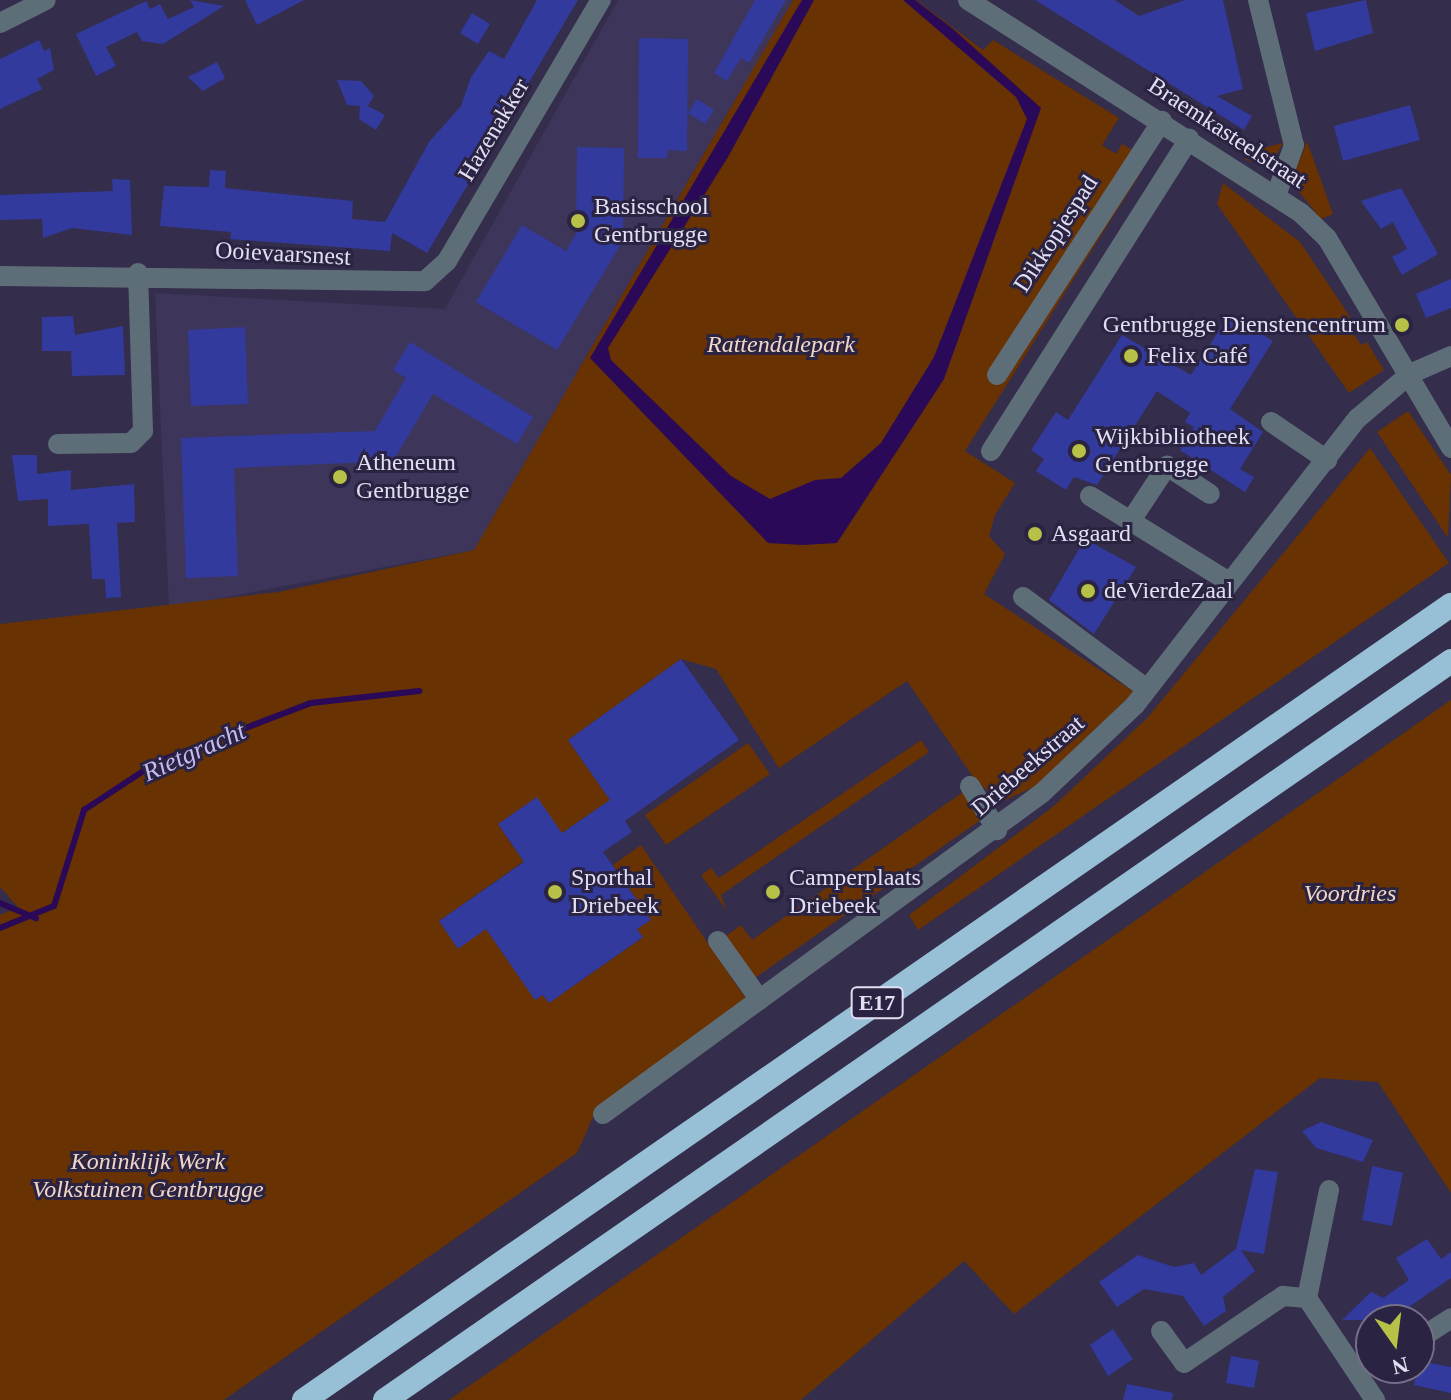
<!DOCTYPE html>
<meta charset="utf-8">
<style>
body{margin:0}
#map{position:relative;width:1451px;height:1400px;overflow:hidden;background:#342d4c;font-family:"Times New Roman",serif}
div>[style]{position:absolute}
.built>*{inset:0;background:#3e355b}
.green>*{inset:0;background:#683202}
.water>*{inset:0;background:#2a0959}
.stream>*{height:6px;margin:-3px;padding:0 3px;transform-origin:3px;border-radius:3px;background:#2a0959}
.building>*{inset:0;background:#323a9d}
.minor>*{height:20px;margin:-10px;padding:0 10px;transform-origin:10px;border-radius:10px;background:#5e6e78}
.highway>*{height:24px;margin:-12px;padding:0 12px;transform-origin:12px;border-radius:12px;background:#97c0d7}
.dots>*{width:22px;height:22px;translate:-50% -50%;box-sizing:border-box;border:4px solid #2a2341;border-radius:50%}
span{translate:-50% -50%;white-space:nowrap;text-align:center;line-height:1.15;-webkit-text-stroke:6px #2a2341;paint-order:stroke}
.shield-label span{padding:2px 6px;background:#2a2341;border:2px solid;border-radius:6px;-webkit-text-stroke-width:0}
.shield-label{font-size:22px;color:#e2dff3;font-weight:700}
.street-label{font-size:24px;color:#e2dff3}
.poi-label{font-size:24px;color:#e2dff3}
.left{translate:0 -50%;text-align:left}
.right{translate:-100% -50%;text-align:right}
.park-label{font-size:24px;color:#f1d6c6;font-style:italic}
.water-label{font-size:26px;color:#c7bcf2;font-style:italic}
.north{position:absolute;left:1355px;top:1304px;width:80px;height:80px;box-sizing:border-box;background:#2a2341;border:2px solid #746e88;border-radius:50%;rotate:166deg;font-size:22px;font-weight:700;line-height:32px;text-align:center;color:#e2dff3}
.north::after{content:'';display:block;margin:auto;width:28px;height:36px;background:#b7c147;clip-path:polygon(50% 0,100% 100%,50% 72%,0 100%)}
</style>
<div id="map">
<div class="built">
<i style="clip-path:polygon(618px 0,793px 0,474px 550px,169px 608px,155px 293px,445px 309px)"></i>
</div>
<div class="green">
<i style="clip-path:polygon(793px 0,916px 0,983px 50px,993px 40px,1119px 118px,1102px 145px,1116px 154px,1122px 144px,1133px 150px,1127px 164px,1140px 174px,965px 451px,1015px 483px,995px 515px,989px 536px,1005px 554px,984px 594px,1134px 692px,1036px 786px,1001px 802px,976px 781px,907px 681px,779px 768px,716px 669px,681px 659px,568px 740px,610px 800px,547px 843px,539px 832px,553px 821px,537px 798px,498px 824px,514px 848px,532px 836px,541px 849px,439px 921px,458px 948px,486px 929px,535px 999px,543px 995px,549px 1003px,642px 938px,637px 929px,650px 919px,613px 865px,641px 845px,746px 999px,597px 1108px,577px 1153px,224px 1400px,0 1400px,0 915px,18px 907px,0 887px,0 624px,279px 592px,474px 550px)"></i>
<i style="clip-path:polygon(1307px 141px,1333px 214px,1321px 219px,1291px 182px)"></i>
<i style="clip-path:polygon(1283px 143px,1270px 166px,1245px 160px,1251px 151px)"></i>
<i style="clip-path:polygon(1223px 183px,1300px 242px,1359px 330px,1354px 334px,1361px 345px,1367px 342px,1384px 370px,1349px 393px,1217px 204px)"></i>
<i style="clip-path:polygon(1408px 411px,1451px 475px,1448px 538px,1377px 432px)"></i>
<i style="clip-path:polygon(1370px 448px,1449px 563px,918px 930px,909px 915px,1054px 806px,1148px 717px)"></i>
<i style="clip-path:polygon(1451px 700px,1451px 1193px,1378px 1082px,1320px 1078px,1014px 1314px,964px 1261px,801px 1400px,449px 1400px)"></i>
<i style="clip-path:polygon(921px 740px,929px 752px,721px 895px,727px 911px,701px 875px,711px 868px,719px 878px)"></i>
<i style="clip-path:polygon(748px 743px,770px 774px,666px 845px,645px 815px)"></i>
<i style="clip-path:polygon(963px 792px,982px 819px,755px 978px,726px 936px,741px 925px,752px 940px)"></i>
</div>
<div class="water">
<i style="clip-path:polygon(802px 0,814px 0,728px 157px,608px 348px,611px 360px,731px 476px,770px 499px,815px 480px,841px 478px,881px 443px,934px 357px,1027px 119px,1016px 97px,903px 0,915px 0,953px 29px,1041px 108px,944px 379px,837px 543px,803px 545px,768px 543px,590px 358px)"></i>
</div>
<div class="stream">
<i style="left:0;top:903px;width:39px;rotate:23deg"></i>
<i style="left:0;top:928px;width:58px;rotate:-22.2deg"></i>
<i style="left:54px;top:906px;width:101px;rotate:-72.6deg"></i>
<i style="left:84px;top:810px;width:87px;rotate:-33.3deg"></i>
<i style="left:157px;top:762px;width:165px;rotate:-21deg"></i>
<i style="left:311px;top:703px;width:109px;rotate:-6.3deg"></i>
</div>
<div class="building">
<i style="clip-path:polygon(190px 0,224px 6px,163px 44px,142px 41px,137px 32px,106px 47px,116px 66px,96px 76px,76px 34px,146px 1px,150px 9px,160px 4px,168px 19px,194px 7px)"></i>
<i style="clip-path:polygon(245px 0,304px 0,257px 25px)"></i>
<i style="clip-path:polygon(537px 0,578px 0,427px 253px,392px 233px,390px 251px,230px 239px,231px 232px,160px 226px,164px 186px,209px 187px,210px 170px,226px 171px,225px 188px,353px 201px,352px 219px,385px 222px,429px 142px,461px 106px,471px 77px,489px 51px,504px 59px)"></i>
<i style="clip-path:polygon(755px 0,786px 0,749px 63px,741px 58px,727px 81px,714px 73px)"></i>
<i style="clip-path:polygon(1035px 0,1115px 0,1139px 16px,1185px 0,1223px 0,1243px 89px,1217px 96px,1252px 116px,1244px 130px)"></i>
<i style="clip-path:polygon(1366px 0,1373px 33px,1315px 51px,1306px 13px)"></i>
<i style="clip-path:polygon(472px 13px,490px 24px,478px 44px,460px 33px)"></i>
<i style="clip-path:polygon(639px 38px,688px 39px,687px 151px,668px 150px,667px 158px,638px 158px)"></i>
<i style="clip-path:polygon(39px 40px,44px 51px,50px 48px,54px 70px,37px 79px,42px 89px,0 109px,0 59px)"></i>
<i style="clip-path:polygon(217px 62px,225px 78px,203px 91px,188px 77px)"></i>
<i style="clip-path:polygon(337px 80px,361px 81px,374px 96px,368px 106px,385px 115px,376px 130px,359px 119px,360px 106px,347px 105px)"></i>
<i style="clip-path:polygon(697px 99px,714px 110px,705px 124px,688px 113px)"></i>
<i style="clip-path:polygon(1410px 105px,1420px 140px,1343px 161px,1334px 126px)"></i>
<i style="clip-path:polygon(577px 147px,624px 148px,623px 241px,557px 350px,476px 302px,522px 225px,566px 251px,576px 234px)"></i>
<i style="clip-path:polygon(112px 179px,130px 180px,132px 235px,72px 228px,43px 238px,42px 219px,0 220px,0 195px,113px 191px)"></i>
<i style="clip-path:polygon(1401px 188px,1438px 254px,1402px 275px,1392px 257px,1407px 249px,1393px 222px,1381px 229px,1361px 201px)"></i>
<i style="clip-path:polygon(1451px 279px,1451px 308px,1426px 318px,1416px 294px)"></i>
<i style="clip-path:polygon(1229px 314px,1273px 341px,1230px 409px,1263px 432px,1240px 469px,1254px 477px,1245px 492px,1180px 450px,1194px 427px,1185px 422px,1190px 413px,1157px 391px,1097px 485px,1074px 477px,1066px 490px,1036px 471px,1044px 459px,1031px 450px,1056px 412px,1068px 420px,1122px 335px,1191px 375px)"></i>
<i style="clip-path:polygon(73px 316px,75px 335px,123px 326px,125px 375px,72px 376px,71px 351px,42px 351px,42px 317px)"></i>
<i style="clip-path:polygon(245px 327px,248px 404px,191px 406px,188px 330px)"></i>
<i style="clip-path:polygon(410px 342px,533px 417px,517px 444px,433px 394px,393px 461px,234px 468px,238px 576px,186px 578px,181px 438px,375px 431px,406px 378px,393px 370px)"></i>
<i style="clip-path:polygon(12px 455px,37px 455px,37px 474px,71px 470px,71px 490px,134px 484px,135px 522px,117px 523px,121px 597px,106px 598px,105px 579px,92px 579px,89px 524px,48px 526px,48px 499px,18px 501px)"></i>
<i style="clip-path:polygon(1085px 539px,1136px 567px,1094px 634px,1049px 600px)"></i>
<i style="clip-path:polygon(681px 659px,739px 740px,625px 821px,632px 832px,603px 852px,651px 920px,637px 929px,643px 937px,549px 1003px,543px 995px,535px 1000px,486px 929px,458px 949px,439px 921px,524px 862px,498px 824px,537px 797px,562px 833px,610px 800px,568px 740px)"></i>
<i style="clip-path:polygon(1321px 1122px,1373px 1140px,1363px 1162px,1316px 1148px,1302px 1131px)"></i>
<i style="clip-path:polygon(1372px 1166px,1403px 1173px,1392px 1226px,1362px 1220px)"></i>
<i style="clip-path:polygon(1255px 1169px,1278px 1172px,1264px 1254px,1241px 1250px,1255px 1271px,1223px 1297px,1226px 1311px,1204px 1326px,1183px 1296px,1144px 1289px,1117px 1307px,1099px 1282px,1138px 1255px,1174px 1267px,1194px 1263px,1201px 1275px,1236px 1249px)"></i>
<i style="clip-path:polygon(1427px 1239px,1441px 1259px,1451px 1252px,1451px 1278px,1390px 1320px,1342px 1320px,1371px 1292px,1383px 1298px,1409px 1280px,1396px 1258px)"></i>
<i style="clip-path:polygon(1113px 1329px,1133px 1359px,1108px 1376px,1090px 1345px)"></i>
<i style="clip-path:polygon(1231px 1356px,1259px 1361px,1254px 1388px,1226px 1383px)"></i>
<i style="clip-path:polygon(1419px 1361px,1451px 1367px,1451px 1393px,1414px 1385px)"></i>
<i style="clip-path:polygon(1127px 1384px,1173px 1393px,1172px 1400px,1123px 1400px)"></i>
</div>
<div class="minor">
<i style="left:968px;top:0;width:395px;rotate:32.6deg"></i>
<i style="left:1301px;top:213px;width:36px;rotate:44deg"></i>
<i style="left:1327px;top:238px;width:244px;rotate:59.4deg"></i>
<i style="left:1258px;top:0;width:149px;rotate:76.1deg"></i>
<i style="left:1294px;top:145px;width:51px;rotate:109.5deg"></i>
<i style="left:0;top:23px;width:51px;rotate:-26.6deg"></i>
<i style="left:0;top:276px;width:425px;rotate:0.7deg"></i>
<i style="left:425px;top:281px;width:30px;rotate:-42deg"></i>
<i style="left:447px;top:261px;width:303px;rotate:-59.5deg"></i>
<i style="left:997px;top:375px;width:303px;rotate:-57deg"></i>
<i style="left:1271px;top:422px;width:68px;rotate:34.2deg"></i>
<i style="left:58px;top:444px;width:73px;rotate:-0.8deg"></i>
<i style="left:131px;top:443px;width:17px;rotate:-45deg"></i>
<i style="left:143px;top:431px;width:158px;rotate:-91.8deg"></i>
<i style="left:991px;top:451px;width:370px;rotate:-57.6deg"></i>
<i style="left:1090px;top:496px;width:163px;rotate:31.7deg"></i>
<i style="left:1132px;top:519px;width:64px;rotate:-56.6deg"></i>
<i style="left:1167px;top:466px;width:51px;rotate:33.1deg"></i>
<i style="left:1023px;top:597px;width:154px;rotate:36.6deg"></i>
<i style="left:970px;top:786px;width:52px;rotate:58.5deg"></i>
<i style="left:718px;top:941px;width:72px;rotate:54.6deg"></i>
<i style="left:603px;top:1114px;width:544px;rotate:-36.17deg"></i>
<i style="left:1042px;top:793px;width:128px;rotate:-43.4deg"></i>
<i style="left:1135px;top:705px;width:363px;rotate:-52.2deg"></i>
<i style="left:1358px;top:418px;width:68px;rotate:-40.2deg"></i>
<i style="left:1410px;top:374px;width:45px;rotate:-23.7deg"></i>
<i style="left:1329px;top:1190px;width:110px;rotate:101.5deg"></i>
<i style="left:1307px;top:1298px;width:123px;rotate:56.3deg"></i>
<i style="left:1161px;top:1331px;width:39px;rotate:54deg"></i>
<i style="left:1184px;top:1363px;width:120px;rotate:-34.1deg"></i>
<i style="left:1283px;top:1296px;width:24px;rotate:5deg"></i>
<i style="left:1419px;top:1339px;width:38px;rotate:-33deg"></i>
</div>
<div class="highway">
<i style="left:304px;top:1400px;width:1396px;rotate:-34.73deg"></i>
<i style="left:385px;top:1400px;width:1297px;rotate:-34.73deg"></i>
</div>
<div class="dots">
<i style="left:578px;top:221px;background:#b7c147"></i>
<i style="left:1402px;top:325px;background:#b7c147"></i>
<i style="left:1131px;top:356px;background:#b7c147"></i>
<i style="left:1079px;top:451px;background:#b7c147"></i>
<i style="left:340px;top:477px;background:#b7c147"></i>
<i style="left:1035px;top:534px;background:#b7c147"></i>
<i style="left:1088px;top:591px;background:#b7c147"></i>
<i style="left:555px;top:892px;background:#b7c147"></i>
<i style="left:773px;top:892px;background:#b7c147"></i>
</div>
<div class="shield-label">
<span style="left:877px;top:1003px">E17</span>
</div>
<div class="street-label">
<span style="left:494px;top:130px;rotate:-59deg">Hazenakker</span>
<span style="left:1227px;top:133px;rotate:33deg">Braemkasteelstraat</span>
<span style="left:1056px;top:234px;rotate:-57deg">Dikkopjespad</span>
<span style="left:283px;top:254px;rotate:3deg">Ooievaarsnest</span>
<span style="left:1028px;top:766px;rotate:-41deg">Driebeekstraat</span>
</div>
<div class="poi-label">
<span class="left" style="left:594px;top:221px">Basisschool<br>Gentbrugge</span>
<span class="right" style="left:1386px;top:325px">Gentbrugge Dienstencentrum</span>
<span class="left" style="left:1147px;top:356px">Felix Café</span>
<span class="left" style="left:1095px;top:451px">Wijkbibliotheek<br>Gentbrugge</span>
<span class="left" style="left:356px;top:477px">Atheneum<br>Gentbrugge</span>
<span class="left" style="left:1051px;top:534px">Asgaard</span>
<span class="left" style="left:1104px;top:591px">deVierdeZaal</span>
<span class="left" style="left:571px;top:892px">Sporthal<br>Driebeek</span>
<span class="left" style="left:789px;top:892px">Camperplaats<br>Driebeek</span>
</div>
<div class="park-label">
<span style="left:781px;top:345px">Rattendalepark</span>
<span style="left:1350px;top:894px">Voordries</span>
<span style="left:148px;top:1176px">Koninklijk Werk<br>Volkstuinen Gentbrugge</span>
</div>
<div class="water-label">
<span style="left:194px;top:752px;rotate:-24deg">Rietgracht</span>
</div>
<div class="north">N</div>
</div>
